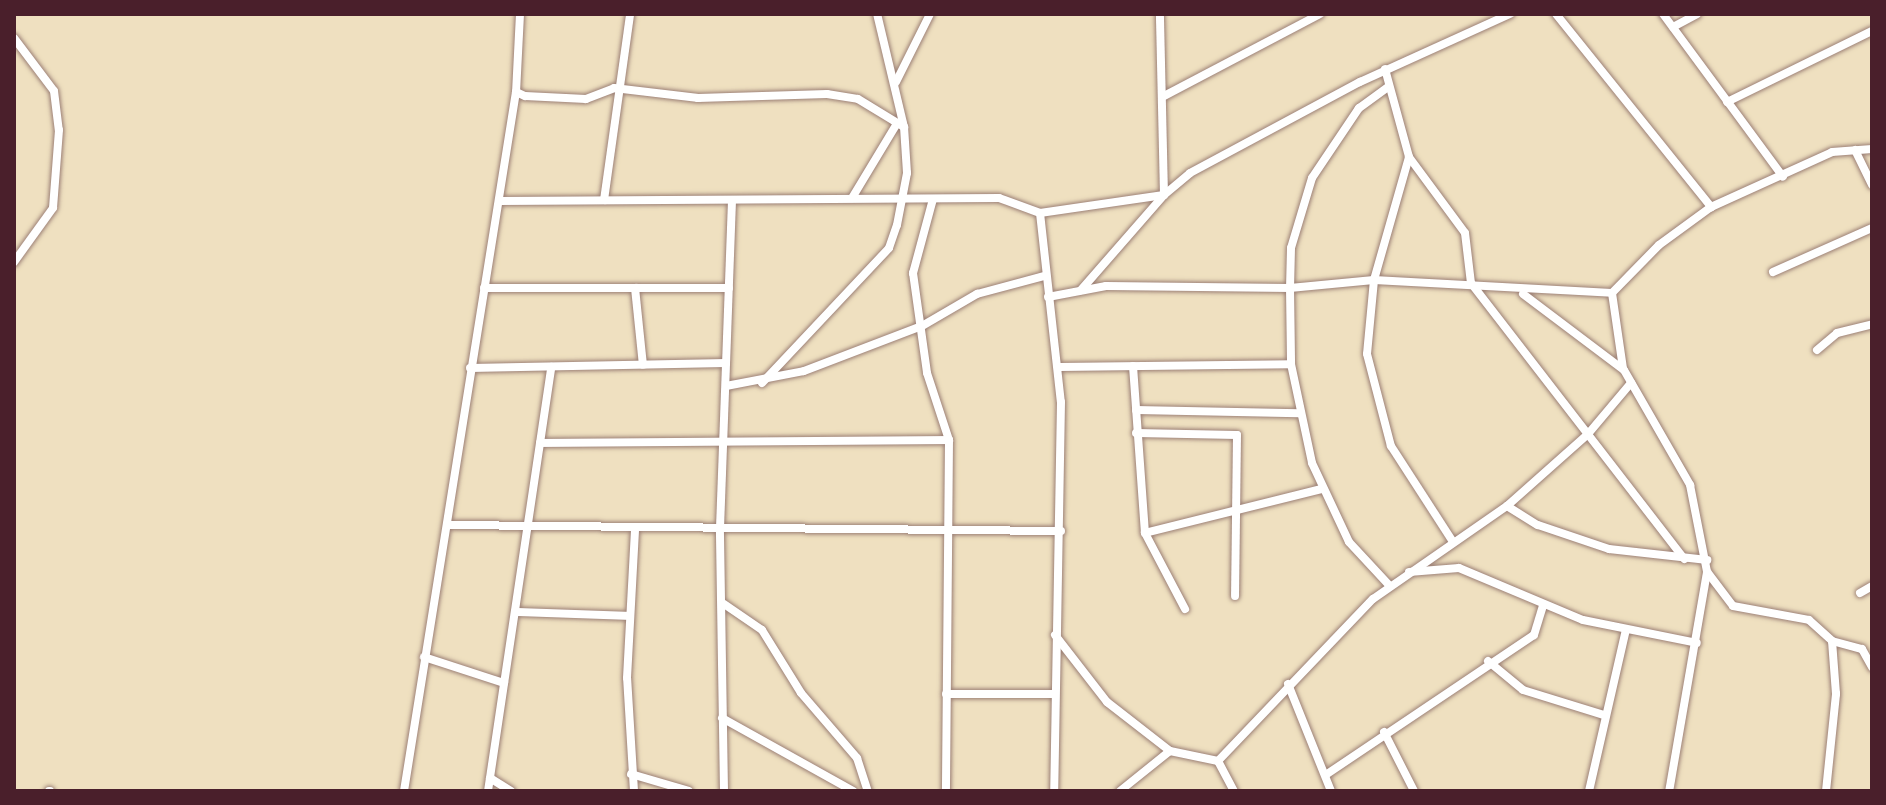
<!DOCTYPE html>
<style>
body{margin:0}
#map{position:relative;width:1886px;height:805px;overflow:hidden;background:#efe0c0;font-family:Kalam,sans-serif}
div>[style]{position:absolute}
.roads{filter:drop-shadow(0 0 2px #9c8076) drop-shadow(0 0 2px #9c8076)}
.street>*{height:8px;margin:-4px;padding:0 4px;transform-origin:4px;border-radius:4px;background:#fff}
span{translate:-50% -50%;white-space:nowrap;text-align:center;line-height:1.15;-webkit-text-stroke:6px #fdfcf7;paint-order:stroke}
.frame{position:absolute;inset:0;border:16px solid #4a1f2b;pointer-events:none}
</style>
<div id="map">
<div class="roads">
<div class="street">
<i style="left:520px;top:14px;width:78px;rotate:92.9deg"></i>
<i style="left:516px;top:92px;width:10px;rotate:24deg"></i>
<i style="left:525px;top:96px;width:61px;rotate:2.8deg"></i>
<i style="left:586px;top:99px;width:30px;rotate:-21deg"></i>
<i style="left:614px;top:88px;width:85px;rotate:6.8deg"></i>
<i style="left:698px;top:98px;width:129px;rotate:-1.8deg"></i>
<i style="left:827px;top:94px;width:31px;rotate:9deg"></i>
<i style="left:858px;top:99px;width:54px;rotate:31.3deg"></i>
<i style="left:1556px;top:14px;width:248px;rotate:51.2deg"></i>
<i style="left:1663px;top:14px;width:202px;rotate:53.6deg"></i>
<i style="left:1673px;top:27px;width:27px;rotate:-28deg"></i>
<i style="left:14px;top:38px;width:66px;rotate:53deg"></i>
<i style="left:54px;top:91px;width:39px;rotate:83deg"></i>
<i style="left:59px;top:130px;width:78px;rotate:94.4deg"></i>
<i style="left:53px;top:208px;width:67px;rotate:125.8deg"></i>
<i style="left:1385px;top:69px;width:91px;rotate:74.7deg"></i>
<i style="left:1409px;top:157px;width:128px;rotate:105.9deg"></i>
<i style="left:1374px;top:280px;width:74px;rotate:95.4deg"></i>
<i style="left:1367px;top:354px;width:95px;rotate:75.4deg"></i>
<i style="left:1391px;top:446px;width:114px;rotate:57.1deg"></i>
<i style="left:896px;top:82px;width:76px;rotate:-63.4deg"></i>
<i style="left:1388px;top:87px;width:36px;rotate:144deg"></i>
<i style="left:1359px;top:108px;width:84px;rotate:123.9deg"></i>
<i style="left:1312px;top:178px;width:73px;rotate:106.7deg"></i>
<i style="left:1291px;top:248px;width:40px;rotate:91.4deg"></i>
<i style="left:1290px;top:288px;width:76px;rotate:89.2deg"></i>
<i style="left:1291px;top:364px;width:101px;rotate:78deg"></i>
<i style="left:1312px;top:463px;width:87px;rotate:64.9deg"></i>
<i style="left:1349px;top:542px;width:59px;rotate:47.1deg"></i>
<i style="left:1164px;top:96px;width:176px;rotate:-27.7deg"></i>
<i style="left:1727px;top:102px;width:161px;rotate:-26.1deg"></i>
<i style="left:1855px;top:150px;width:39px;rotate:64deg"></i>
<i style="left:1409px;top:157px;width:94px;rotate:53.6deg"></i>
<i style="left:1465px;top:233px;width:50px;rotate:83.2deg"></i>
<i style="left:1471px;top:283px;width:349px;rotate:52.3deg"></i>
<i style="left:852px;top:198px;width:85px;rotate:-58.9deg"></i>
<i style="left:933px;top:199px;width:77px;rotate:105.1deg"></i>
<i style="left:913px;top:273px;width:101px;rotate:82deg"></i>
<i style="left:927px;top:373px;width:71px;rotate:71.8deg"></i>
<i style="left:949px;top:440px;width:351px;rotate:90.5deg"></i>
<i style="left:604px;top:200px;width:188px;rotate:-82deg"></i>
<i style="left:499px;top:201px;width:500px;rotate:-0.34deg"></i>
<i style="left:999px;top:198px;width:44px;rotate:20.1deg"></i>
<i style="left:1040px;top:213px;width:125px;rotate:-8.3deg"></i>
<i style="left:1164px;top:195px;width:34px;rotate:-40deg"></i>
<i style="left:1190px;top:173px;width:193px;rotate:-28.2deg"></i>
<i style="left:1360px;top:82px;width:165px;rotate:-24.4deg"></i>
<i style="left:1040px;top:213px;width:190px;rotate:83.7deg"></i>
<i style="left:1061px;top:402px;width:389px;rotate:91deg"></i>
<i style="left:1773px;top:272px;width:108px;rotate:-24deg"></i>
<i style="left:484px;top:288px;width:245px"></i>
<i style="left:635px;top:288px;width:77px;rotate:84.1deg"></i>
<i style="left:1081px;top:290px;width:126px;rotate:-48.9deg"></i>
<i style="left:1164px;top:195px;width:181px;rotate:-91.3deg"></i>
<i style="left:1612px;top:293px;width:76px;rotate:81.7deg"></i>
<i style="left:1523px;top:294px;width:126px;rotate:37deg"></i>
<i style="left:1624px;top:370px;width:133px;rotate:60.1deg"></i>
<i style="left:1690px;top:485px;width:89px;rotate:78.9deg"></i>
<i style="left:1707px;top:572px;width:222px;rotate:99.8deg"></i>
<i style="left:1048px;top:297px;width:59px;rotate:-10.7deg"></i>
<i style="left:1106px;top:286px;width:184px;rotate:0.6deg"></i>
<i style="left:1290px;top:288px;width:84px;rotate:-5.4deg"></i>
<i style="left:1374px;top:280px;width:238px;rotate:3.1deg"></i>
<i style="left:1612px;top:293px;width:67px;rotate:-45.6deg"></i>
<i style="left:1659px;top:245px;width:64px;rotate:-36.2deg"></i>
<i style="left:1711px;top:207px;width:133px;rotate:-24.4deg"></i>
<i style="left:1832px;top:152px;width:40px;rotate:-4.3deg"></i>
<i style="left:1817px;top:350px;width:26px;rotate:-40deg"></i>
<i style="left:1837px;top:333px;width:36px;rotate:-14deg"></i>
<i style="left:1133px;top:366px;width:167px;rotate:85.9deg"></i>
<i style="left:1145px;top:533px;width:86px;rotate:62.2deg"></i>
<i style="left:1059px;top:367px;width:232px;rotate:-0.7deg"></i>
<i style="left:470px;top:368px;width:256px;rotate:-1.1deg"></i>
<i style="left:762px;top:383px;width:185px;rotate:-46.7deg"></i>
<i style="left:889px;top:248px;width:24px;rotate:-71deg"></i>
<i style="left:897px;top:225px;width:53px;rotate:-79.1deg"></i>
<i style="left:907px;top:173px;width:46px;rotate:-93.7deg"></i>
<i style="left:904px;top:127px;width:116px;rotate:-103.4deg"></i>
<i style="left:726px;top:386px;width:79px;rotate:-10.9deg"></i>
<i style="left:804px;top:371px;width:126px;rotate:-20.9deg"></i>
<i style="left:922px;top:326px;width:64px;rotate:-30.2deg"></i>
<i style="left:977px;top:294px;width:69px;rotate:-15deg"></i>
<i style="left:1136px;top:410px;width:163px;rotate:1.1deg"></i>
<i style="left:1136px;top:433px;width:101px;rotate:1.1deg"></i>
<i style="left:1237px;top:435px;width:161px;rotate:90.7deg"></i>
<i style="left:540px;top:443px;width:409px;rotate:-0.4deg"></i>
<i style="left:1507px;top:506px;width:108px;rotate:-41.6deg"></i>
<i style="left:1588px;top:434px;width:67px;rotate:-49.9deg"></i>
<i style="left:447px;top:525px;width:614px;rotate:0.56deg"></i>
<i style="left:1145px;top:533px;width:181px;rotate:-14deg"></i>
<i style="left:1409px;top:572px;width:50px;rotate:-4.6deg"></i>
<i style="left:1459px;top:568px;width:134px;rotate:22.8deg"></i>
<i style="left:1583px;top:620px;width:116px;rotate:11.4deg"></i>
<i style="left:1708px;top:573px;width:41px;rotate:52.9deg"></i>
<i style="left:1733px;top:606px;width:77px;rotate:10.4deg"></i>
<i style="left:1809px;top:620px;width:31px;rotate:42deg"></i>
<i style="left:1832px;top:641px;width:31px;rotate:15deg"></i>
<i style="left:1862px;top:649px;width:21px;rotate:61deg"></i>
<i style="left:1860px;top:593px;width:14px;rotate:-30deg"></i>
<i style="left:724px;top:604px;width:46px;rotate:34.4deg"></i>
<i style="left:762px;top:630px;width:74px;rotate:58.2deg"></i>
<i style="left:801px;top:693px;width:86px;rotate:49.3deg"></i>
<i style="left:857px;top:758px;width:35px;rotate:72deg"></i>
<i style="left:515px;top:612px;width:113px;rotate:2deg"></i>
<i style="left:1055px;top:635px;width:85px;rotate:52.2deg"></i>
<i style="left:1107px;top:702px;width:80px;rotate:37.9deg"></i>
<i style="left:424px;top:657px;width:84px;rotate:18deg"></i>
<i style="left:1488px;top:661px;width:45px;rotate:39.6deg"></i>
<i style="left:1523px;top:690px;width:85px;rotate:17.2deg"></i>
<i style="left:1288px;top:684px;width:115px;rotate:68.1deg"></i>
<i style="left:946px;top:694px;width:108px"></i>
<i style="left:722px;top:718px;width:150px;rotate:29.1deg"></i>
<i style="left:1384px;top:732px;width:66px;rotate:63deg"></i>
<i style="left:1218px;top:761px;width:224px;rotate:-46.3deg"></i>
<i style="left:1373px;top:599px;width:163px;rotate:-34.8deg"></i>
<i style="left:1507px;top:506px;width:36px;rotate:32deg"></i>
<i style="left:1538px;top:525px;width:75px;rotate:18.7deg"></i>
<i style="left:1609px;top:549px;width:99px;rotate:6.4deg"></i>
<i style="left:631px;top:774px;width:60px;rotate:16.3deg"></i>
<i style="left:1327px;top:774px;width:249px;rotate:-33.9deg"></i>
<i style="left:1534px;top:635px;width:30px;rotate:-73deg"></i>
<i style="left:490px;top:778px;width:25px;rotate:32deg"></i>
<i style="left:49px;top:791px;width:1px"></i>
<i style="left:404px;top:791px;width:708px;rotate:-80.9deg"></i>
<i style="left:488px;top:791px;width:429px;rotate:-81.5deg"></i>
<i style="left:634px;top:791px;width:113px;rotate:-93.5deg"></i>
<i style="left:627px;top:678px;width:150px;rotate:-86.9deg"></i>
<i style="left:724px;top:791px;width:263px;rotate:-90.9deg"></i>
<i style="left:720px;top:528px;width:327px;rotate:-87.9deg"></i>
<i style="left:1120px;top:791px;width:64px;rotate:-38.7deg"></i>
<i style="left:1170px;top:751px;width:49px;rotate:11.8deg"></i>
<i style="left:1218px;top:761px;width:34px;rotate:62deg"></i>
<i style="left:1589px;top:791px;width:165px;rotate:-77.1deg"></i>
<i style="left:1826px;top:791px;width:98px;rotate:-84.1deg"></i>
<i style="left:1836px;top:694px;width:53px;rotate:-94.3deg"></i>
</div>
</div>
<div class="frame"></div>
</div>
